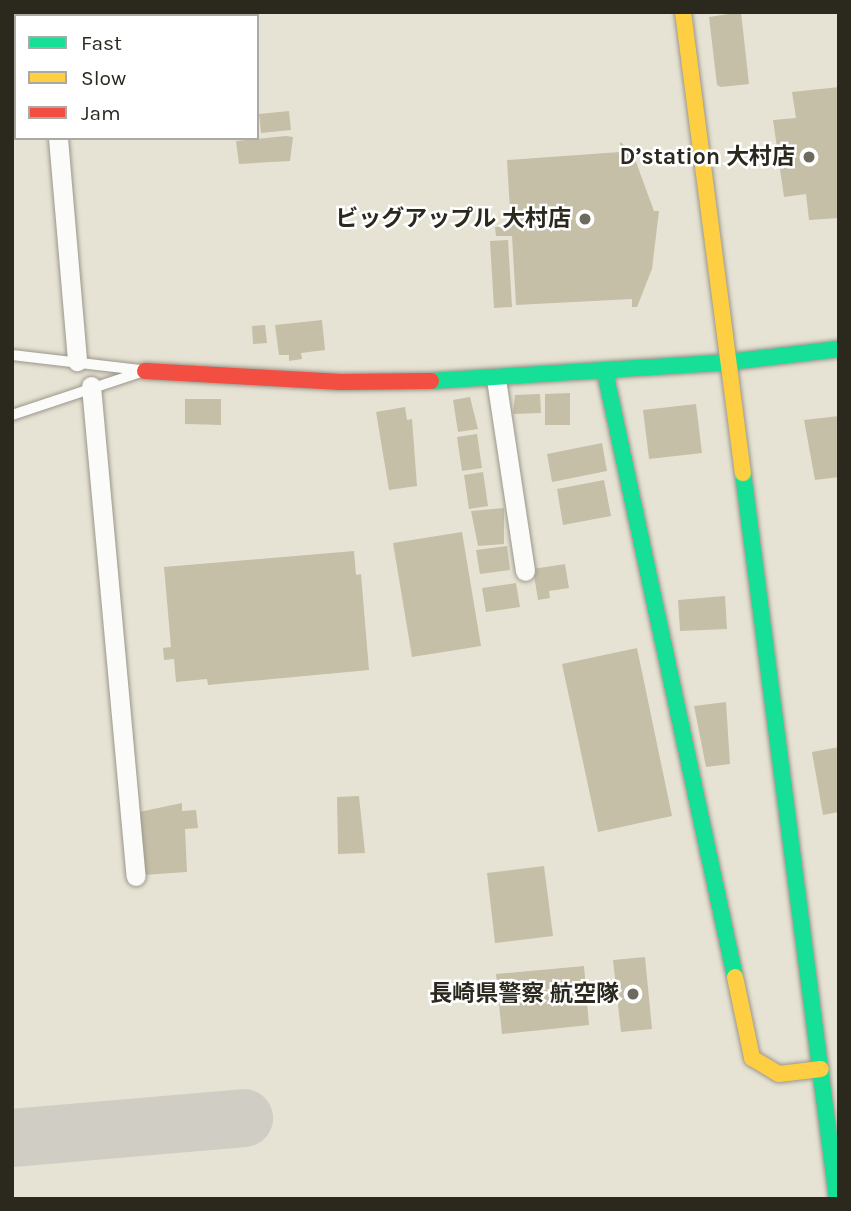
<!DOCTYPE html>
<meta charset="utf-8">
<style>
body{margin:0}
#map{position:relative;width:851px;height:1211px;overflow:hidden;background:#e7e3d4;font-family:Karla,"Noto Sans JP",sans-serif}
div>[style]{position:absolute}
.taxiway>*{height:58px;margin:-29px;padding:0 29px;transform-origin:29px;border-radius:29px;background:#d0cec4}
.building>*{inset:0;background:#c5bfa8}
.roads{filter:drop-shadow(0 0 2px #9a978b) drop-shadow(0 0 2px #9a978b)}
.lane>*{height:10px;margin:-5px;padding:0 5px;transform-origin:5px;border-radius:5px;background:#fbfbf9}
.street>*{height:19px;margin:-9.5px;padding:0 9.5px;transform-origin:9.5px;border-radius:9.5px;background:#fbfbf9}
.fast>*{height:16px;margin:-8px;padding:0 8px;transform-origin:8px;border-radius:8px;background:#16e098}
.slow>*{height:16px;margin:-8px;padding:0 8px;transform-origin:8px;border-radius:8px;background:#ffcf43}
.jam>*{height:16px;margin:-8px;padding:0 8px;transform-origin:8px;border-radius:8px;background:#f24e42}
.dots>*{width:19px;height:19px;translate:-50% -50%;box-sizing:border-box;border:4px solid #fff;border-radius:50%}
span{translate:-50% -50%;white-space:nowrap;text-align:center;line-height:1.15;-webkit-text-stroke:5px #fff;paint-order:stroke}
.poi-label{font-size:23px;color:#2b291e;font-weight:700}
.right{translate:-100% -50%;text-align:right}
.frame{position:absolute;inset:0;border:14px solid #2b291e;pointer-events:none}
.legend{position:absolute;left:14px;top:14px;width:245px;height:126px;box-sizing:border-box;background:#fff;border:2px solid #aaa9a5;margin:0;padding:9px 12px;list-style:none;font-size:21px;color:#2b291e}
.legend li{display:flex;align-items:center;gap:14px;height:35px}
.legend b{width:35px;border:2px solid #aaa9a5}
</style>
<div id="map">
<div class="taxiway">
<i style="left:12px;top:1138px;width:233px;rotate:-4.9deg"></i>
</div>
<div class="building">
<i style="clip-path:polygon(741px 12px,749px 84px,721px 87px,717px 85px,709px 17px)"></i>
<i style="clip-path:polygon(839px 87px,839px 218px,809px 220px,806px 194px,784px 197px,773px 120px,796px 118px,792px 92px)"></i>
<i style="clip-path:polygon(289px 111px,291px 130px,261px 133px,259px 114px)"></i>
<i style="clip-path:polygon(286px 136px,293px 137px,290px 161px,239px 164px,236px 141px)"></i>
<i style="clip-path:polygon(620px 142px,632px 151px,654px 211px,659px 211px,652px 269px,637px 307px,632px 307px,632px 299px,516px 305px,512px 236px,496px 236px,495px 227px,511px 227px,507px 160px,620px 152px)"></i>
<i style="clip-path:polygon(508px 240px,512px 307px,494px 308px,490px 241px)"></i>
<i style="clip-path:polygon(322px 320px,325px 350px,301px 353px,302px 359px,289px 361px,289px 355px,279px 355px,275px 325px)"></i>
<i style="clip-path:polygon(265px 325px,267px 343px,253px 344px,252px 326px)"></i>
<i style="clip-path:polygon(570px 393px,570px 425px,545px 425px,545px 394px)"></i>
<i style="clip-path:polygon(540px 394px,541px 413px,513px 414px,515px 395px)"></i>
<i style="clip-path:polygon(470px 397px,478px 429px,458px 432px,453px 400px)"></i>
<i style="clip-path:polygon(185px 399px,221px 399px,221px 425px,185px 424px)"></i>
<i style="clip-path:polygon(696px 404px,702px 453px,649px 459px,643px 410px)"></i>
<i style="clip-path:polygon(405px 407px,407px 420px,412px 419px,417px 486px,389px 490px,376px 412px)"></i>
<i style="clip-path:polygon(839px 416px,839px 477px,815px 480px,804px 420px)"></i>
<i style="clip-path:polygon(477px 434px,482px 468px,462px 471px,457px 437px)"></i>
<i style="clip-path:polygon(602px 443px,607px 471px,552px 482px,547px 454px)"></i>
<i style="clip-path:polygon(483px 472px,488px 506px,469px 509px,464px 475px)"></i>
<i style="clip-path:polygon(604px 480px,611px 516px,563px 525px,557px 489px)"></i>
<i style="clip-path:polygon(504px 508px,504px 544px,478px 546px,471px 511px)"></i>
<i style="clip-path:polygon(462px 532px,481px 646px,412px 657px,393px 543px)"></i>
<i style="clip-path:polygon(507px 546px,510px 570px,480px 574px,476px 550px)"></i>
<i style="clip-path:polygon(354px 551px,356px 575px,361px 574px,369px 670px,208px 685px,207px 679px,176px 682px,174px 659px,164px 660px,163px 648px,171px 647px,164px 567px)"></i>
<i style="clip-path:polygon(565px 564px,569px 588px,549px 591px,550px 598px,538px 600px,533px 569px)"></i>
<i style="clip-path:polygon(516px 583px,520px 607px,486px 612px,482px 588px)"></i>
<i style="clip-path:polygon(725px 596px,727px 629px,680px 631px,678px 600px)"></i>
<i style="clip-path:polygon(637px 648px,672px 816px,598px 832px,562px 664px)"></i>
<i style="clip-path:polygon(726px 702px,730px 764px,706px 767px,694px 706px)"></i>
<i style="clip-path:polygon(839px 747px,839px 812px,823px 815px,812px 752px)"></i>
<i style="clip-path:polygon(359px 796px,365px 853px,338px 854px,337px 797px)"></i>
<i style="clip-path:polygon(182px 803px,182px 811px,196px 810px,198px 828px,185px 829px,187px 872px,143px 875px,139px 812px)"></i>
<i style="clip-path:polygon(544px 866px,553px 936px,495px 943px,487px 873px)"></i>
<i style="clip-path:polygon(645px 957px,652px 1029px,621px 1032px,613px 960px)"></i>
<i style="clip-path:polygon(584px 966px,589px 1025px,502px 1034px,496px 974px)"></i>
</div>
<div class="roads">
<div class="lane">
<i style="left:12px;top:355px;width:129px;rotate:6.7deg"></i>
<i style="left:12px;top:415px;width:139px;rotate:-18.4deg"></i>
</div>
<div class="street">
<i style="left:46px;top:12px;width:4px;rotate:76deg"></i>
<i style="left:58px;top:138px;width:224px;rotate:85.1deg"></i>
<i style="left:496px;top:379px;width:194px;rotate:81.4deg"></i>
<i style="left:91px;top:386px;width:492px;rotate:84.8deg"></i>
</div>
<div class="fast">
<i style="left:605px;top:372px;width:619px;rotate:77.87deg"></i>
<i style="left:431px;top:381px;width:299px;rotate:-3.6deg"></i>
<i style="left:729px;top:362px;width:111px;rotate:-6.7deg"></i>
<i style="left:743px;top:473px;width:732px;rotate:82.62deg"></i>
</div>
<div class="slow">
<i style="left:683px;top:12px;width:465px;rotate:82.6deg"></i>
<i style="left:735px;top:977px;width:83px;rotate:78.1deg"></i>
<i style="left:752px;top:1058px;width:31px;rotate:31deg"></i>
<i style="left:779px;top:1074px;width:42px;rotate:-6.8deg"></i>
</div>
<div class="jam">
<i style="left:145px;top:371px;width:196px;rotate:3.2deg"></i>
<i style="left:341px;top:382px;width:90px;rotate:-0.6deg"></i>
</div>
</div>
<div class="dots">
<i style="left:809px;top:157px;background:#6d6a5e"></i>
<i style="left:585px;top:219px;background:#6d6a5e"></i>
<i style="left:633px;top:994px;background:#6d6a5e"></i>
</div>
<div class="poi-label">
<span class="right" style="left:795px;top:157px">D’station 大村店</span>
<span class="right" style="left:571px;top:219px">ビッグアップル 大村店</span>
<span class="right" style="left:619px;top:994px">長崎県警察 航空隊</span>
</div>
<div class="frame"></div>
<ul class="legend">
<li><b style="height:9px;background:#16e098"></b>Fast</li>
<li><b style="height:9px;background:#ffcf43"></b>Slow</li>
<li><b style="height:9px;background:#f24e42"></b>Jam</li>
</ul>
</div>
